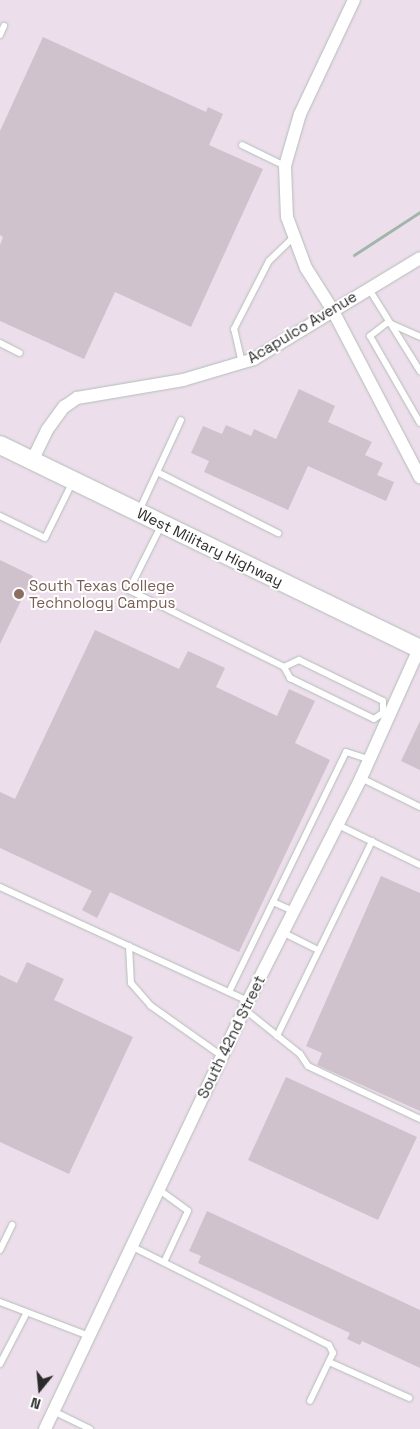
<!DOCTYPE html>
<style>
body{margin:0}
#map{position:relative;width:420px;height:1429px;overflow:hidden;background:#ecdeeb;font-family:"Space Grotesk",sans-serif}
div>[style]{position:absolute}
.building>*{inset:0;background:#cfc2cd}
.roads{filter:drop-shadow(0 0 1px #b1beb6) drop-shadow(0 0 1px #b1beb6)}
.lane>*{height:6px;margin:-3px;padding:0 3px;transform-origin:3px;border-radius:3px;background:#fff}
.street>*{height:12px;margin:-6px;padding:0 6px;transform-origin:6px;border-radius:6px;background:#fff}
.secondary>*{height:18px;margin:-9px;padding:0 9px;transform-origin:9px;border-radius:9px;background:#fff}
.rail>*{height:3px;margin:-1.5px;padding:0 1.5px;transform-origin:1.5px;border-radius:1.5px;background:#a1b5a9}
.dots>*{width:14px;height:14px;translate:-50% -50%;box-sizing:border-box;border:2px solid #fff;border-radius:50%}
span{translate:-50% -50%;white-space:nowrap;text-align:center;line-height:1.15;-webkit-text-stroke:4px #fff;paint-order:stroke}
.street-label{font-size:15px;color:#2b2b2b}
.education-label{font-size:15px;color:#785e54}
.left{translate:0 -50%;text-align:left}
.north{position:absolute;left:15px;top:1364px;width:50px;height:50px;-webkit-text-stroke:4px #fff;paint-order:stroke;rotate:197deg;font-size:14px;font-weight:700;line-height:20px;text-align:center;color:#2b2b2b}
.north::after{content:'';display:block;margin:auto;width:18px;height:22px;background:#2b2b2b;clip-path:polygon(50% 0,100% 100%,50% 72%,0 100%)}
</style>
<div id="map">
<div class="building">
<i style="clip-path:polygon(43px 37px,206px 112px,208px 107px,223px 114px,209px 145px,263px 169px,191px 327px,115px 292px,84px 359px,0 321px,0 245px,3px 237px,0 235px,0 131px)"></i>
<i style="clip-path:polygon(299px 389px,335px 406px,328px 422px,372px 442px,365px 455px,383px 463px,377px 475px,394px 482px,386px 501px,308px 466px,288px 510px,204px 472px,209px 461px,191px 453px,203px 426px,222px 434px,226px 425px,251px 436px,254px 429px,276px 439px)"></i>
<i style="clip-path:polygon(0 560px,33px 576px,0 644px)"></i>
<i style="clip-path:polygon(95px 630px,179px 669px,188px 651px,225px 668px,216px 687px,277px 716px,289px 689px,315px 701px,295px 743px,330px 760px,239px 952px,110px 892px,97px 918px,82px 910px,92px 891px,0 848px,0 792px,15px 799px)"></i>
<i style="clip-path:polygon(420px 721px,420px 770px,401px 761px)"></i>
<i style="clip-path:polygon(381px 876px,420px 893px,420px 1111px,317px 1065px,322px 1053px,306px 1046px)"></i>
<i style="clip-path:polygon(27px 962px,64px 979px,54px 1000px,133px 1037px,69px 1174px,0 1142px,0 975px,17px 983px)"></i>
<i style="clip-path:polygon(286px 1077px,417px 1137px,378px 1220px,248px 1160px)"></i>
<i style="clip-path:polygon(207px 1211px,420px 1310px,420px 1368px,362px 1341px,360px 1345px,347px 1339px,350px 1333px,198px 1263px,201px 1256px,189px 1251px)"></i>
</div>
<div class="roads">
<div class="lane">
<i style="left:0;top:35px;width:10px;rotate:-66deg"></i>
<i style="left:242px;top:145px;width:48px;rotate:26deg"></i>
<i style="left:369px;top:289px;width:97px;rotate:58.1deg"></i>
<i style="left:388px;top:322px;width:23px;rotate:142deg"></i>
<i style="left:370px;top:336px;width:100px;rotate:60.1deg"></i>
<i style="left:389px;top:323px;width:34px;rotate:24deg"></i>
<i style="left:0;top:343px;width:22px;rotate:27deg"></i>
<i style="left:242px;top:363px;width:35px;rotate:-103deg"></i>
<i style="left:234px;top:329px;width:76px;rotate:-62.8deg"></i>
<i style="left:269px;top:261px;width:35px;rotate:-44deg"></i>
<i style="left:157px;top:472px;width:136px;rotate:26.8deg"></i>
<i style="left:139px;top:511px;width:100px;rotate:-65.2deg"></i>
<i style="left:0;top:516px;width:50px;rotate:26.1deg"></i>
<i style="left:45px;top:538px;width:64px;rotate:-63.8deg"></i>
<i style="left:162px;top:524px;width:74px;rotate:116.6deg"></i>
<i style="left:129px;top:590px;width:173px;rotate:26.4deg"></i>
<i style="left:284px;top:667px;width:13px;rotate:61deg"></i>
<i style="left:290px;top:678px;width:93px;rotate:26deg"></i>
<i style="left:374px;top:719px;width:11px;rotate:-34deg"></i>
<i style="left:284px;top:667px;width:17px;rotate:-25deg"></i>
<i style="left:299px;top:660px;width:93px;rotate:26deg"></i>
<i style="left:383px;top:701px;width:12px;rotate:90deg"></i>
<i style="left:361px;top:778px;width:66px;rotate:26.2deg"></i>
<i style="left:336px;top:824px;width:93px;rotate:26deg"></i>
<i style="left:0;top:887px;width:273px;rotate:24.7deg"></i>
<i style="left:273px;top:902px;width:22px;rotate:24deg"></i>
<i style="left:282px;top:932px;width:40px;rotate:26.6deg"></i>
<i style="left:129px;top:946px;width:37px;rotate:87deg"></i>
<i style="left:131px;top:983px;width:30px;rotate:49deg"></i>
<i style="left:151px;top:1006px;width:87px;rotate:35.2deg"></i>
<i style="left:229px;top:992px;width:267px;rotate:-64deg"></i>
<i style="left:346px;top:752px;width:25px;rotate:18deg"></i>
<i style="left:244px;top:1009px;width:72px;rotate:38.8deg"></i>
<i style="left:300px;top:1054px;width:14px;rotate:56deg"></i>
<i style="left:308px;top:1066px;width:124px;rotate:25.3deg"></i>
<i style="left:277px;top:1036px;width:217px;rotate:-64deg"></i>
<i style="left:158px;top:1189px;width:37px;rotate:36deg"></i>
<i style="left:188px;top:1211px;width:56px;rotate:115.2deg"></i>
<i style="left:131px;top:1246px;width:221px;rotate:26.6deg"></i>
<i style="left:329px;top:1345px;width:9px;rotate:63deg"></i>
<i style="left:333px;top:1353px;width:53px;rotate:115.6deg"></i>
<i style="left:0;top:1250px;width:28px;rotate:-64deg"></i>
<i style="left:0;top:1302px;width:95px;rotate:20.9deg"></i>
<i style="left:329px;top:1362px;width:88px;rotate:24.2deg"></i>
<i style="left:0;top:1364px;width:56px;rotate:-62.5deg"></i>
<i style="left:53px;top:1411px;width:41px;rotate:25.9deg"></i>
</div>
<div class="street">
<i style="left:354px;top:0;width:126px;rotate:115.3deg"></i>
<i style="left:300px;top:114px;width:54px;rotate:106.1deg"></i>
<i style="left:285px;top:166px;width:51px;rotate:87.8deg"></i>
<i style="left:287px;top:217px;width:54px;rotate:69.6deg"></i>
<i style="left:306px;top:268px;width:49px;rotate:57.6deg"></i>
<i style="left:332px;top:309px;width:190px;rotate:62.4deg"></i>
<i style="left:32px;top:461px;width:34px;rotate:-64deg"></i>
<i style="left:47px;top:430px;width:29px;rotate:-54deg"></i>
<i style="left:64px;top:407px;width:16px;rotate:-35deg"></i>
<i style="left:77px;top:398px;width:108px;rotate:-9.6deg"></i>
<i style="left:183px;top:380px;width:74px;rotate:-16.5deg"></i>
<i style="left:254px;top:359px;width:194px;rotate:-31.3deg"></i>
<i style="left:45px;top:1429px;width:474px;rotate:-64.6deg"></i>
<i style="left:248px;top:1001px;width:250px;rotate:-63.1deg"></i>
<i style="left:361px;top:778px;width:144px;rotate:-65.8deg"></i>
</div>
<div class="secondary">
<i style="left:0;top:445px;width:467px;rotate:25.9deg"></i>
</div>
</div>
<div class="rail">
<i style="left:354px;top:255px;width:79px;rotate:-33.1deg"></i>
</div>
<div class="dots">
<i style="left:19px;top:594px;background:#8d6e63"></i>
</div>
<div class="street-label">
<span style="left:302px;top:327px;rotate:-31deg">Acapulco Avenue</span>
<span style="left:210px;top:547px;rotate:26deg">West Military Highway</span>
<span style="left:231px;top:1037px;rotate:-64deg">South 42nd Street</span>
</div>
<div class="education-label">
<span class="left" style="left:29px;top:594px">South Texas College<br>Technology Campus</span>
</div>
<div class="north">N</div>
</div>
